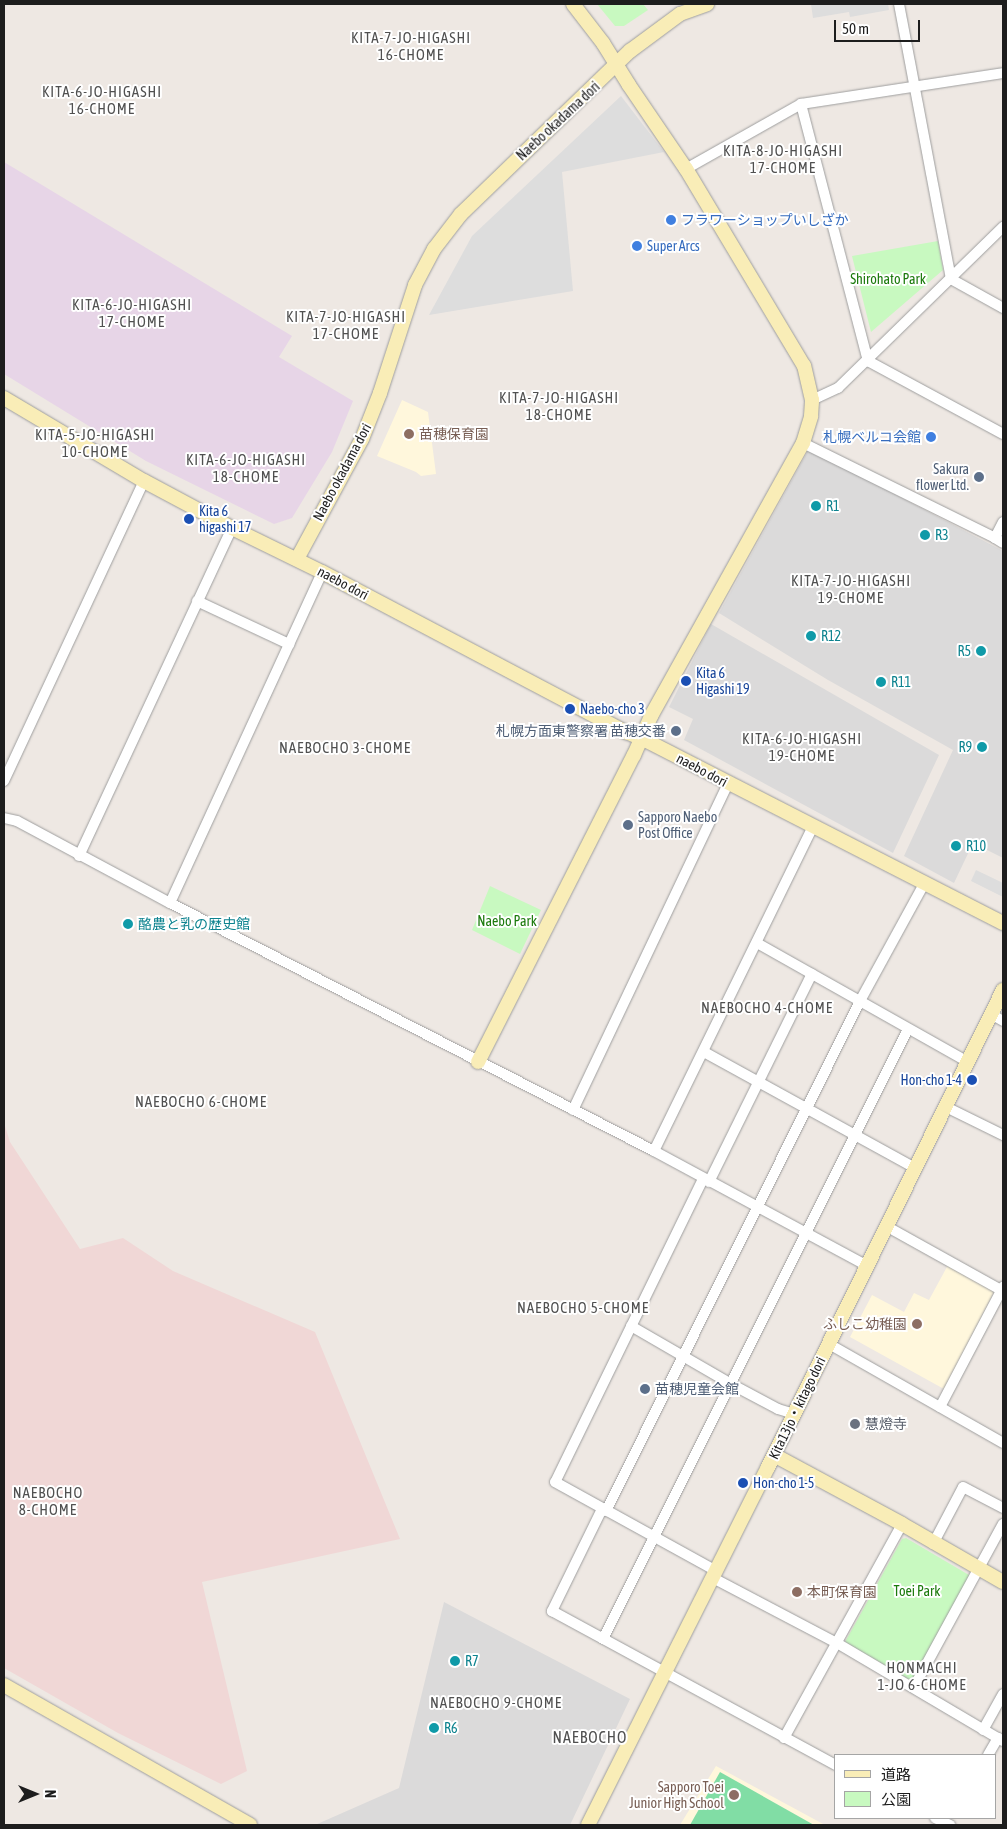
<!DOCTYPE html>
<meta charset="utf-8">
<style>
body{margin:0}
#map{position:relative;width:1007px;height:1829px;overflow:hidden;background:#eee8e3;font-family:"Asap Condensed","Noto Sans JP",sans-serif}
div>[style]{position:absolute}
.residential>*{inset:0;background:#dbdada}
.industrial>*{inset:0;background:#e7d5e7}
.education>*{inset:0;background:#fff7dc}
.military>*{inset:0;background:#f0d7d6}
.park>*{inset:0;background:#c8f9c0}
.pitch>*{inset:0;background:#81dda5}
.parking>*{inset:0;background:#ddd}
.roads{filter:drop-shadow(0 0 1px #9e9e9e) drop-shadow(0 0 1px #9e9e9e)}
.street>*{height:10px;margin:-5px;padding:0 5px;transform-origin:5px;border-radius:5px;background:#fff}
.secondary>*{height:14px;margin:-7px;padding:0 7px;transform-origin:7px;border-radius:7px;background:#f9edb7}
.dots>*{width:14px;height:14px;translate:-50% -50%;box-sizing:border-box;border:2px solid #fff;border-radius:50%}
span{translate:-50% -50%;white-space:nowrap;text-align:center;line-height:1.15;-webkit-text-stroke:4px #fff;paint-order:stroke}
.street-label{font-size:14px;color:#1d1d1d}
.shop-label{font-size:14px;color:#366cbe}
.left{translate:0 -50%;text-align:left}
.right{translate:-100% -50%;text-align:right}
.park-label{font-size:14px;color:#1b7a0c}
.education-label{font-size:14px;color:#785e54}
.service-label{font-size:14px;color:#4e5e75}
.culture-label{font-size:14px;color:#0d838f}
.transit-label{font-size:14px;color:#164399}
.worship-label{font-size:14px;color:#5b616d}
.neighbourhood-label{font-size:15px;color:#505050;letter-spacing:1px}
.quarter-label{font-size:16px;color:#505050;letter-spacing:1px}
.frame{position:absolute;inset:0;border:5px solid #1d1d1d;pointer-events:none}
.legend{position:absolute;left:834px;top:1754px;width:162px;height:65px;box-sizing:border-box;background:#fff;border:1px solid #a5a5a5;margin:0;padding:6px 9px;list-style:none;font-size:15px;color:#1d1d1d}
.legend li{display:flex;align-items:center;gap:10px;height:25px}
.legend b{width:25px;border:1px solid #a5a5a5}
.north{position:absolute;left:10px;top:1769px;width:50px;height:50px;-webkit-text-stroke:4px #fff;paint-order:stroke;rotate:90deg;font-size:14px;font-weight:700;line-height:20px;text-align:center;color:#1d1d1d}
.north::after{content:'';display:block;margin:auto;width:18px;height:22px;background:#1d1d1d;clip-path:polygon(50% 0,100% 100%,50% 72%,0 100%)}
.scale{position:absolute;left:834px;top:20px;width:86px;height:22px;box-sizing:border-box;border:2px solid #1d1d1d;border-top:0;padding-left:6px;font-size:15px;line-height:18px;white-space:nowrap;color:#1d1d1d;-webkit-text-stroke:4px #fff;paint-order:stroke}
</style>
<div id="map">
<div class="residential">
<i style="clip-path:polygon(809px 449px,1003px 551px,1003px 858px,973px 843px,954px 883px,904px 856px,953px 750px,828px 680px,719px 613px)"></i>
<i style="clip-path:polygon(711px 624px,939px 755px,893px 853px,684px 740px,693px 719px,669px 707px)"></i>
<i style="clip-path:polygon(444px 1602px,630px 1699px,570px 1825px,315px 1825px,399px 1788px)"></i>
</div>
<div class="industrial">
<i style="clip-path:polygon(4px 162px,292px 336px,279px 357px,353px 401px,332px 452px,292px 518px,274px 524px,146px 461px,4px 374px)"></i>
</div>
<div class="education">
<i style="clip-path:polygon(402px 400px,428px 412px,436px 474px,421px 476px,416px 472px,377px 456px)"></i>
<i style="clip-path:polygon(948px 1265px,995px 1290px,944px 1389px,850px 1337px,872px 1295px,904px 1312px,914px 1293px,929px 1300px)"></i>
<i style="clip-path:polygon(716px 1766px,825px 1825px,680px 1825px)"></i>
</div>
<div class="military">
<i style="clip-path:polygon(4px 1123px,10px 1142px,80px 1249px,123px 1238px,173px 1271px,315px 1332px,400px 1539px,202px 1582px,247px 1771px,221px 1784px,118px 1733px,4px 1668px)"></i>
</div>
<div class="park">
<i style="clip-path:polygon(597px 4px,643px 4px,648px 10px,624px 26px,615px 26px)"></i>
<i style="clip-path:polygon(938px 241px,943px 270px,871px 332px,852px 256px)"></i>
<i style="clip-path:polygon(490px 886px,541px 910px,520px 954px,472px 930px)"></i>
<i style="clip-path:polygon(906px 1538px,969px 1575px,969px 1580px,913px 1679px,908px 1679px,845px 1642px,902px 1539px)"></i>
</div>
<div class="pitch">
<i style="clip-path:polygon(720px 1772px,814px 1825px,690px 1825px)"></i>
</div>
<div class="parking">
<i style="clip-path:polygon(811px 4px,888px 4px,889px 10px,850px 17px,849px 12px,813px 18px)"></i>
<i style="clip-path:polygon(621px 96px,664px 152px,562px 172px,573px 291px,429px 315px,472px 236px)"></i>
<i style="clip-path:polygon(976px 870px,1003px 883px,1003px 897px,971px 881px)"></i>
</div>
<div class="roads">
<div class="street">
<i style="left:899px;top:4px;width:280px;rotate:79.3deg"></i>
<i style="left:951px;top:279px;width:60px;rotate:29.1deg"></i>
<i style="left:801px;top:104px;width:266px;rotate:75.4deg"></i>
<i style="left:868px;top:361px;width:153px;rotate:28.4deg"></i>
<i style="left:686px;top:169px;width:132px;rotate:-29.5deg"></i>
<i style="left:801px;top:104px;width:204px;rotate:-8.7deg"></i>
<i style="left:812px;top:400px;width:29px;rotate:-25deg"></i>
<i style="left:838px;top:388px;width:231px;rotate:-44.3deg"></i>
<i style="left:803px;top:443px;width:214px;rotate:26.3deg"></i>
<i style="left:1003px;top:522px;width:18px;rotate:117deg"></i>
<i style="left:995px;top:538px;width:9px;rotate:32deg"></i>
<i style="left:197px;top:601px;width:102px;rotate:25.1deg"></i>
<i style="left:4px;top:781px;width:331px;rotate:-65deg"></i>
<i style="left:4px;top:818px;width:13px;rotate:13deg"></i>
<i style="left:17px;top:821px;width:174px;rotate:28.2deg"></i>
<i style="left:170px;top:903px;width:544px;rotate:27.13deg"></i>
<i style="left:654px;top:1151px;width:243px;rotate:28.3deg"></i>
<i style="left:79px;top:856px;width:362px;rotate:-65deg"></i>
<i style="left:170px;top:903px;width:364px;rotate:-65.3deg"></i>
<i style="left:757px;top:943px;width:242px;rotate:29.4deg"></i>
<i style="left:991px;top:1014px;width:14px;rotate:30deg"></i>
<i style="left:704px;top:1052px;width:241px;rotate:28.8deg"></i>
<i style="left:946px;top:1107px;width:64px;rotate:26.2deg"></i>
<i style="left:573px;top:1110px;width:361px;rotate:-64.6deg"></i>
<i style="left:654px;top:1151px;width:361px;rotate:-63.9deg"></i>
<i style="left:703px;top:1179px;width:337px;rotate:116deg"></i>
<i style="left:555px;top:1482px;width:184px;rotate:28.9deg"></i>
<i style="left:709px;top:1182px;width:232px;rotate:-63.7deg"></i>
<i style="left:886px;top:1226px;width:134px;rotate:29.1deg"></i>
<i style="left:631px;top:1326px;width:116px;rotate:30.1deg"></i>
<i style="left:731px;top:1384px;width:53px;rotate:28deg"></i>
<i style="left:778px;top:1409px;width:17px;rotate:17deg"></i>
<i style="left:829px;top:1344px;width:200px;rotate:29.6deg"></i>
<i style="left:940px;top:1407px;width:136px;rotate:-62.3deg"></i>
<i style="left:602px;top:1509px;width:114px;rotate:116.1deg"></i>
<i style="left:552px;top:1611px;width:323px;rotate:28.5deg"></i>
<i style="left:606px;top:1511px;width:570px;rotate:-63.52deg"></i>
<i style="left:860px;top:1001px;width:133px;rotate:-61.3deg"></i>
<i style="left:933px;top:1544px;width:64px;rotate:-62.2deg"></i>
<i style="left:963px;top:1487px;width:45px;rotate:27.7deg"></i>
<i style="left:713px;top:1578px;width:140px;rotate:27.7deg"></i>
<i style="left:837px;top:1643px;width:193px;rotate:30.6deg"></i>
<i style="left:603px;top:1639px;width:682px;rotate:-63.43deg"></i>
<i style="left:914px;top:1687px;width:186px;rotate:-61.4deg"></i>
<i style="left:983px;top:1730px;width:41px;rotate:-60.9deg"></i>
<i style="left:784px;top:1738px;width:244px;rotate:-61.1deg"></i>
<i style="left:988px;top:1755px;width:20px;rotate:-60deg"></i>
<i style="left:935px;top:1818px;width:17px;rotate:25deg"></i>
</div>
<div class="secondary">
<i style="left:4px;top:398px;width:163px;rotate:30.7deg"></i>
<i style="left:144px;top:481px;width:100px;rotate:28.1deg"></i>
<i style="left:232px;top:528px;width:100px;rotate:26.1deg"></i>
<i style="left:322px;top:572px;width:344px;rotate:27.8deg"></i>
<i style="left:626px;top:732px;width:16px;rotate:22deg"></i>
<i style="left:641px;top:738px;width:407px;rotate:27.1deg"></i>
<i style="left:297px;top:559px;width:136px;rotate:-61.6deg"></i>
<i style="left:362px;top:439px;width:49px;rotate:-68.6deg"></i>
<i style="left:380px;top:393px;width:114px;rotate:-72deg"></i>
<i style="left:415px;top:285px;width:41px;rotate:-62.2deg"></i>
<i style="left:434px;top:249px;width:44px;rotate:-52.4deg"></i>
<i style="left:461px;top:214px;width:235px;rotate:-44deg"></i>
<i style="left:630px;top:51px;width:62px;rotate:-36.5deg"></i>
<i style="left:680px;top:14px;width:29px;rotate:-20deg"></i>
<i style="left:478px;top:1062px;width:344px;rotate:-63.1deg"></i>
<i style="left:634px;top:755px;width:43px;rotate:-66.4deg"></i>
<i style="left:651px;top:716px;width:312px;rotate:-60.9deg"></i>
<i style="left:803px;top:443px;width:28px;rotate:-73deg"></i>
<i style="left:811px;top:416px;width:16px;rotate:-86deg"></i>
<i style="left:812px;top:400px;width:35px;rotate:-103deg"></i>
<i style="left:804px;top:366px;width:230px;rotate:-120.9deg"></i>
<i style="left:686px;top:169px;width:102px;rotate:-124.2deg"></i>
<i style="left:629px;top:85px;width:49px;rotate:-121.8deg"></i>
<i style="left:603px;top:43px;width:49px;rotate:-127.6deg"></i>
<i style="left:774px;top:1455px;width:145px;rotate:28.3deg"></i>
<i style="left:902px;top:1524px;width:116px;rotate:29.9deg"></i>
<i style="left:4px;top:1685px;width:283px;rotate:29.6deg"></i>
<i style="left:588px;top:1825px;width:401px;rotate:-63.3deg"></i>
<i style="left:768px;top:1467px;width:532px;rotate:-63.77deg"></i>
</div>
</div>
<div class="dots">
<i style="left:671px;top:220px;background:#3f7fe0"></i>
<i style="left:637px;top:246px;background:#3f7fe0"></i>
<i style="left:409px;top:434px;background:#8d6e63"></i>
<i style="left:931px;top:437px;background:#3f7fe0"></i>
<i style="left:979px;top:477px;background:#5c6f8a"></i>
<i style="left:816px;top:506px;background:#0f9aa8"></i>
<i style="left:189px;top:519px;background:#1a4fb4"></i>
<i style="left:925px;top:535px;background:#0f9aa8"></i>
<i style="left:811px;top:636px;background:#0f9aa8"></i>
<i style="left:981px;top:651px;background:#0f9aa8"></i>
<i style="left:686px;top:681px;background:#1a4fb4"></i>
<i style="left:881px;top:682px;background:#0f9aa8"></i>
<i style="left:570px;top:709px;background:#1a4fb4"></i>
<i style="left:676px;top:731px;background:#5c6f8a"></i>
<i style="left:982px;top:747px;background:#0f9aa8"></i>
<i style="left:628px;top:825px;background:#5c6f8a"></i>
<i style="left:956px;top:846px;background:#0f9aa8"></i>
<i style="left:128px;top:924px;background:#0f9aa8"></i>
<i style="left:972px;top:1080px;background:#1a4fb4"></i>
<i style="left:917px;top:1324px;background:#8d6e63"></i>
<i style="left:645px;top:1389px;background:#5c6f8a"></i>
<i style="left:855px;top:1424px;background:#6b7280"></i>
<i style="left:743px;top:1483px;background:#1a4fb4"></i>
<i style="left:797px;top:1592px;background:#8d6e63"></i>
<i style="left:455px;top:1661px;background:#0f9aa8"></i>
<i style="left:434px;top:1728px;background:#0f9aa8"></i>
<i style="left:734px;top:1795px;background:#8d6e63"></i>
</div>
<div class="street-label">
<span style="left:558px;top:121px;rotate:-43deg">Naebo okadama dori</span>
<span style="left:342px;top:472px;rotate:-62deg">Naebo okadama dori</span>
<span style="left:343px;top:583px;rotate:28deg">naebo dori</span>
<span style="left:702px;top:770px;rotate:28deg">naebo dori</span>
<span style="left:797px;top:1408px;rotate:-64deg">Kita13jo・kitago dori</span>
</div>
<div class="shop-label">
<span class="left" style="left:681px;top:220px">フラワーショップいしざか</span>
<span class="left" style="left:647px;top:246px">Super Arcs</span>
<span class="right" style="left:921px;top:437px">札幌ベルコ会館</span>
</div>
<div class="park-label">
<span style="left:888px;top:279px">Shirohato Park</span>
<span style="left:507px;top:921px">Naebo Park</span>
<span style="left:917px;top:1591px">Toei Park</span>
</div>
<div class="education-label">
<span class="left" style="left:419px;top:434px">苗穂保育園</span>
<span class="right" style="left:907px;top:1324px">ふしこ幼稚園</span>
<span class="left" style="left:807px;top:1592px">本町保育園</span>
<span class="right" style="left:724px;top:1795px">Sapporo Toei<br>Junior High School</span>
</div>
<div class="service-label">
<span class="right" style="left:969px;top:477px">Sakura<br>flower Ltd.</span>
<span class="right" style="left:666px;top:731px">札幌方面東警察署 苗穂交番</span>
<span class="left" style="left:638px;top:825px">Sapporo Naebo<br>Post Office</span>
<span class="left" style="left:655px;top:1389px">苗穂児童会館</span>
</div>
<div class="culture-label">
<span class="left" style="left:826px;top:506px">R1</span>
<span class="left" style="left:935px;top:535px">R3</span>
<span class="left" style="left:821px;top:636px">R12</span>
<span class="right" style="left:971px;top:651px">R5</span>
<span class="left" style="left:891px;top:682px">R11</span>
<span class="right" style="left:972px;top:747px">R9</span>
<span class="left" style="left:966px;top:846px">R10</span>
<span class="left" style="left:138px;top:924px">酪農と乳の歴史館</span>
<span class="left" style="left:465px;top:1661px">R7</span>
<span class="left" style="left:444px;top:1728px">R6</span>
</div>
<div class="transit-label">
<span class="left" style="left:199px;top:519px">Kita 6<br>higashi 17</span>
<span class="left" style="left:696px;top:681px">Kita 6<br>Higashi 19</span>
<span class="left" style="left:580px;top:709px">Naebo-cho 3</span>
<span class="right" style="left:962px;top:1080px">Hon-cho 1-4</span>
<span class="left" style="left:753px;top:1483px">Hon-cho 1-5</span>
</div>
<div class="worship-label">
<span class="left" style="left:865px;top:1424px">慧燈寺</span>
</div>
<div class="neighbourhood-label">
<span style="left:411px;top:46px">KITA-7-JO-HIGASHI<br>16-CHOME</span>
<span style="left:102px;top:100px">KITA-6-JO-HIGASHI<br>16-CHOME</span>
<span style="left:783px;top:159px">KITA-8-JO-HIGASHI<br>17-CHOME</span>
<span style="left:132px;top:313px">KITA-6-JO-HIGASHI<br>17-CHOME</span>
<span style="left:346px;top:325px">KITA-7-JO-HIGASHI<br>17-CHOME</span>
<span style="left:559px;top:406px">KITA-7-JO-HIGASHI<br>18-CHOME</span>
<span style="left:95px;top:443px">KITA-5-JO-HIGASHI<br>10-CHOME</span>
<span style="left:246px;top:468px">KITA-6-JO-HIGASHI<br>18-CHOME</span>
<span style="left:851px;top:589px">KITA-7-JO-HIGASHI<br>19-CHOME</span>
<span style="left:802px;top:747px">KITA-6-JO-HIGASHI<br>19-CHOME</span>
<span style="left:345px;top:748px">NAEBOCHO 3-CHOME</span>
<span style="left:767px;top:1008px">NAEBOCHO 4-CHOME</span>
<span style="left:201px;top:1102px">NAEBOCHO 6-CHOME</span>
<span style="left:583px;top:1308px">NAEBOCHO 5-CHOME</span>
<span style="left:48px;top:1501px">NAEBOCHO<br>8-CHOME</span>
<span style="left:922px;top:1676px">HONMACHI<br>1-JO 6-CHOME</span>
<span style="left:496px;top:1703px">NAEBOCHO 9-CHOME</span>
</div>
<div class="quarter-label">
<span style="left:590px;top:1737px">NAEBOCHO</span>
</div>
<div class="frame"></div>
<ul class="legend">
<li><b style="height:6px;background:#f9edb7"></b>道路</li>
<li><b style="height:14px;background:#c8f9c0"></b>公園</li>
</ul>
<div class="north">N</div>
<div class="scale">50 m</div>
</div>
